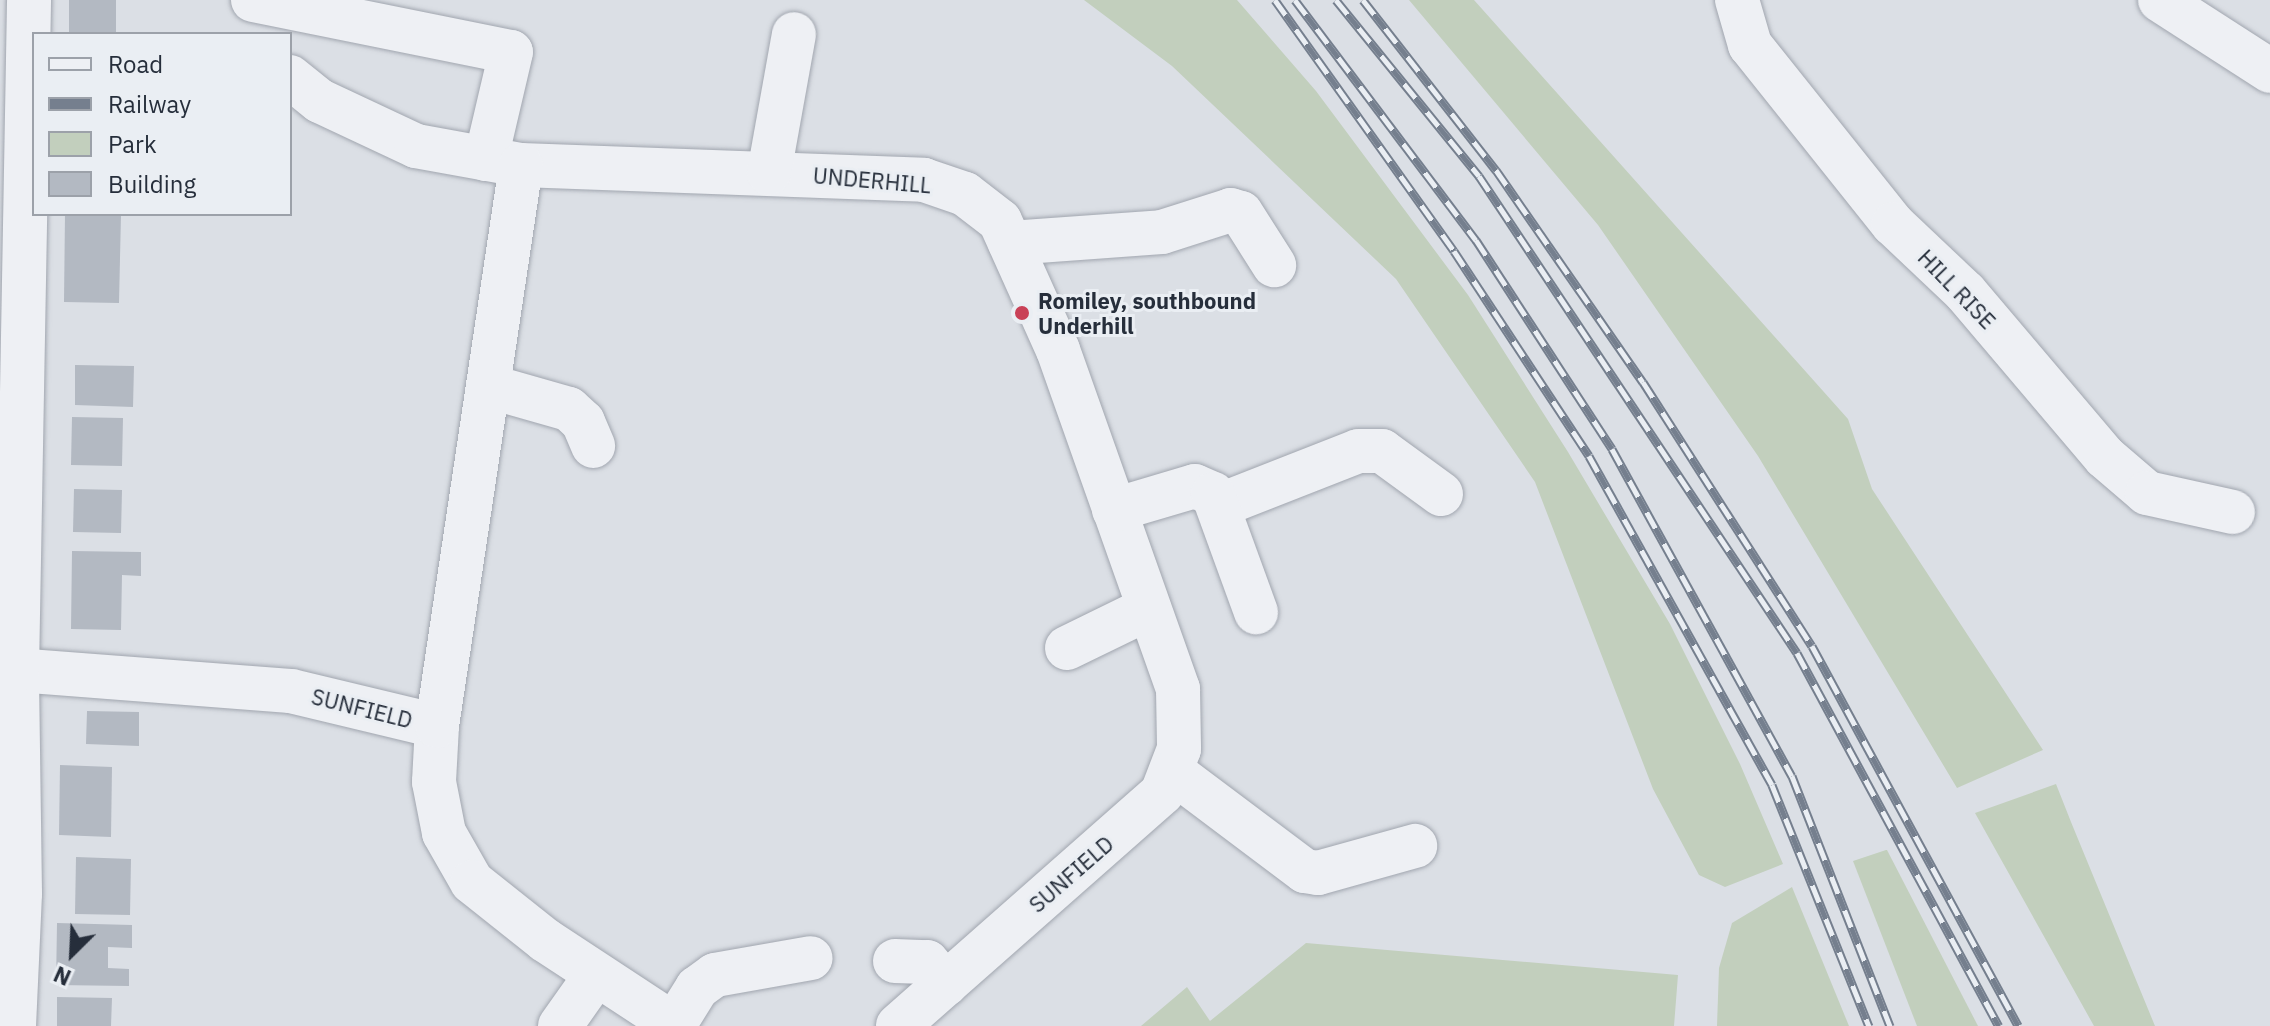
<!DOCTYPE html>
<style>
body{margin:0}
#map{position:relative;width:2270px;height:1026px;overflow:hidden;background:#dbdfe5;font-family:"IBM Plex Sans",sans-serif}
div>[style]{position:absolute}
.green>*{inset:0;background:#c2cfbd}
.building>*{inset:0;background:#b3b9c2}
.roads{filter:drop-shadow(0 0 2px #a1a6af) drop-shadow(0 0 2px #a1a6af)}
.minor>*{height:44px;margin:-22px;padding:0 22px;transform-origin:22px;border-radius:22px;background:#eef0f4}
.rail>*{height:9px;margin-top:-4.5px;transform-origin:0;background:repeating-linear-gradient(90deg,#eaeef3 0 18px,#757f8e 0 36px);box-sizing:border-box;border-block:2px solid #757f8e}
.dots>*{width:22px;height:22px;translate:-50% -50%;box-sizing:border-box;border:4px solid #eaeef3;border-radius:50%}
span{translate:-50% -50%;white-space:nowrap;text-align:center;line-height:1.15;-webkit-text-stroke:6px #eaeef3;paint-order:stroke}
.street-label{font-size:22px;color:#262e3b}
.poi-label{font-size:22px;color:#262e3b;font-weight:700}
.left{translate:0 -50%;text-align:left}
.legend{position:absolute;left:32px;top:32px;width:260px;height:184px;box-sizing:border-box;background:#eaeef3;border:2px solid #9ca1a9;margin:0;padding:10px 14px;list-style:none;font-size:24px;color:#262e3b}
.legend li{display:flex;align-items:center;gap:16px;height:40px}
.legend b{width:40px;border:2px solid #9ca1a9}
.north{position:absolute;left:32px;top:914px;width:80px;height:80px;-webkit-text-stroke:6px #eaeef3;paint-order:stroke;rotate:204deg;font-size:22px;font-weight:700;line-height:32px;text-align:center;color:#262e3b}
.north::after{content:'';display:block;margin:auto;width:28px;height:36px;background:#262e3b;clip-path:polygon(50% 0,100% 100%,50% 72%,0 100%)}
</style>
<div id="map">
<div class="green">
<i style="clip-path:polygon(1084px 0,1237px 0,1316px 91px,1468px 295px,1568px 452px,1670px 624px,1740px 764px,1783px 864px,1725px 887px,1699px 875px,1653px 789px,1535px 482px,1396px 279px,1172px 66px)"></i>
<i style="clip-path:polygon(1409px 0,1474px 0,1848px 419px,1872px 489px,2043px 750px,1957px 788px,1758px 456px,1598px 225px)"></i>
<i style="clip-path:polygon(2056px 784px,2071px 822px,2155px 1026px,2094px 1026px,1975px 813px)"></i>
<i style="clip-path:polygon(1886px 850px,1887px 850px,1978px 1026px,1917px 1026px,1853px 861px)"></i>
<i style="clip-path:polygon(1792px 887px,1849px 1026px,1717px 1026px,1719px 968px,1732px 923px)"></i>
<i style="clip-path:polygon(1306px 943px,1678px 975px,1674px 1026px,1141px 1026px,1187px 987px,1210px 1021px)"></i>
</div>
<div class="building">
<i style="clip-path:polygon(69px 0,116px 0,116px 34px,69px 34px)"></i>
<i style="clip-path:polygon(65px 214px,121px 214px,119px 303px,64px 302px)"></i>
<i style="clip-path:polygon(75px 365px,134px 366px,133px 407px,75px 405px)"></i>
<i style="clip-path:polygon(72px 417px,123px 418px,122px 466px,71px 465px)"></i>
<i style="clip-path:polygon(74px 489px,122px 490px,121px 533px,73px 532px)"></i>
<i style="clip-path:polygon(72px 551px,141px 552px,141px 576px,122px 575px,121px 630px,71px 629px)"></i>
<i style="clip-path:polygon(87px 711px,139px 712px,139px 746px,86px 744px)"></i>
<i style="clip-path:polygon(60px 765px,112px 767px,111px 837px,59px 835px)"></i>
<i style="clip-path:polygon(76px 857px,131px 859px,130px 915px,75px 914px)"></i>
<i style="clip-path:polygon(57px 923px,132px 925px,132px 948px,108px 947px,108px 968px,129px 969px,129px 986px,56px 985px)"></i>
<i style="clip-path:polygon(57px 997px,112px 998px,111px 1026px,57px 1026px)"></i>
</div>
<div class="roads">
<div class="minor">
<i style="left:253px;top:0;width:263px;rotate:11.4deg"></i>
<i style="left:511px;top:52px;width:110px;rotate:103.2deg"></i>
<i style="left:1737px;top:0;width:47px;rotate:73.9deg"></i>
<i style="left:1750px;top:45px;width:229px;rotate:51.4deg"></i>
<i style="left:1893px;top:224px;width:99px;rotate:43.4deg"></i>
<i style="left:1965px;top:292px;width:216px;rotate:49.7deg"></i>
<i style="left:2105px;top:457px;width:55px;rotate:40.6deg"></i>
<i style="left:2147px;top:493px;width:88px;rotate:12.5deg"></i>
<i style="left:2160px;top:0;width:131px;rotate:32.8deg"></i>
<i style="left:290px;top:77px;width:38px;rotate:39deg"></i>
<i style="left:320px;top:101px;width:106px;rotate:25.1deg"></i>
<i style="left:416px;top:146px;width:107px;rotate:10.3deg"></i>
<i style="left:521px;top:165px;width:403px;rotate:2.1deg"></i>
<i style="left:924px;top:180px;width:43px;rotate:18.9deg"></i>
<i style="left:965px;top:194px;width:44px;rotate:37.6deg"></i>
<i style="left:1000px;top:221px;width:141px;rotate:65.8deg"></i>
<i style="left:1058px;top:350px;width:360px;rotate:70.5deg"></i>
<i style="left:1178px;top:689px;width:60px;rotate:89deg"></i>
<i style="left:1179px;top:749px;width:47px;rotate:111.1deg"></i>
<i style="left:1162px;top:793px;width:352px;rotate:138.6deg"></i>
<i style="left:769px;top:173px;width:141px;rotate:-79.8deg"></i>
<i style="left:1010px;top:243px;width:152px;rotate:-4.1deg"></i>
<i style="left:1162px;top:232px;width:72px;rotate:-17.7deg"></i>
<i style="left:1231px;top:210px;width:10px;rotate:17deg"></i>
<i style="left:1241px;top:213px;width:62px;rotate:57.6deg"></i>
<i style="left:488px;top:386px;width:84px;rotate:15.9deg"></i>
<i style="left:569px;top:409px;width:19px;rotate:43deg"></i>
<i style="left:583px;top:422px;width:26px;rotate:67deg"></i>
<i style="left:1218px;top:506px;width:150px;rotate:-21.4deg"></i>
<i style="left:1358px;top:451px;width:24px"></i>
<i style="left:1382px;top:451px;width:73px;rotate:36.1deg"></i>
<i style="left:1114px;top:510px;width:84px;rotate:-16.5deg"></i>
<i style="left:1195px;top:486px;width:20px;rotate:24deg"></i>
<i style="left:1213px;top:494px;width:126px;rotate:70deg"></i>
<i style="left:1067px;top:648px;width:91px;rotate:-26deg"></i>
<i style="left:17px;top:670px;width:275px;rotate:4.4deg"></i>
<i style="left:291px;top:691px;width:150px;rotate:13.5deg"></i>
<i style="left:437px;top:726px;width:56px;rotate:93.1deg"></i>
<i style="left:434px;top:782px;width:52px;rotate:78.9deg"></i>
<i style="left:444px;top:833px;width:56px;rotate:60.3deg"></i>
<i style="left:472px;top:882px;width:93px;rotate:38.5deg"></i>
<i style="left:545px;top:940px;width:157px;rotate:33.3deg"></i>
<i style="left:437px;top:726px;width:567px;rotate:-81.48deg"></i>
<i style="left:1173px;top:772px;width:165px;rotate:36.9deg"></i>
<i style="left:1305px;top:871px;width:13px;rotate:9deg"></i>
<i style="left:1318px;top:873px;width:101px;rotate:-15.6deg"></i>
<i style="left:895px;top:961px;width:32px;rotate:2deg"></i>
<i style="left:927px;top:962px;width:29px;rotate:49deg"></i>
<i style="left:674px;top:1025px;width:44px;rotate:-58.1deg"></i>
<i style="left:697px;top:988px;width:22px;rotate:-36deg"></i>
<i style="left:715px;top:975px;width:97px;rotate:-10deg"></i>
<i style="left:14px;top:1026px;width:133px;rotate:-87.4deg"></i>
<i style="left:20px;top:893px;width:223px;rotate:-90.8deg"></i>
<i style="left:17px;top:670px;width:670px;rotate:-88.97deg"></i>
<i style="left:560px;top:1026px;width:62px;rotate:-54.8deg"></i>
</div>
</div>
<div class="rail">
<i style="left:1275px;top:0;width:308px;rotate:54.5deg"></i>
<i style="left:1454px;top:251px;width:245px;rotate:56.6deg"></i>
<i style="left:1589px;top:456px;width:376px;rotate:60.9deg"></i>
<i style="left:1772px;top:785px;width:260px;rotate:68.1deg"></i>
<i style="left:1295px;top:0;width:301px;rotate:53deg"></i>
<i style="left:1476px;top:240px;width:249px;rotate:56.9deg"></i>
<i style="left:1612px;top:449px;width:373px;rotate:61.2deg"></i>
<i style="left:1792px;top:776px;width:269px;rotate:68.6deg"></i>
<i style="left:1336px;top:0;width:227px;rotate:50.9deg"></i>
<i style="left:1479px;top:176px;width:573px;rotate:56.31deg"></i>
<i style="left:1797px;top:653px;width:424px;rotate:61.6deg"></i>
<i style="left:1363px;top:0;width:216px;rotate:52deg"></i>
<i style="left:1496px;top:170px;width:258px;rotate:55.3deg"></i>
<i style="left:1643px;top:382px;width:313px;rotate:57.4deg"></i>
<i style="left:1812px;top:646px;width:432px;rotate:61.5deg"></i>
</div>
<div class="dots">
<i style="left:1022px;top:313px;background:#c94157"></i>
</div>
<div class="street-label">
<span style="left:872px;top:180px;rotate:5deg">UNDERHILL</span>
<span style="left:1957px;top:289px;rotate:46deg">HILL RISE</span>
<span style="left:362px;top:708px;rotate:14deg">SUNFIELD</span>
<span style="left:1071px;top:874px;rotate:-41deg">SUNFIELD</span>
</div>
<div class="poi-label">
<span class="left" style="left:1038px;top:313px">Romiley, southbound<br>Underhill</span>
</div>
<ul class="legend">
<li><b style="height:10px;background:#eef0f4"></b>Road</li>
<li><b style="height:10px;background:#757f8e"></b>Railway</li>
<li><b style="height:22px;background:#c2cfbd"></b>Park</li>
<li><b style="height:22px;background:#b3b9c2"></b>Building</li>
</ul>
<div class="north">N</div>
</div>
